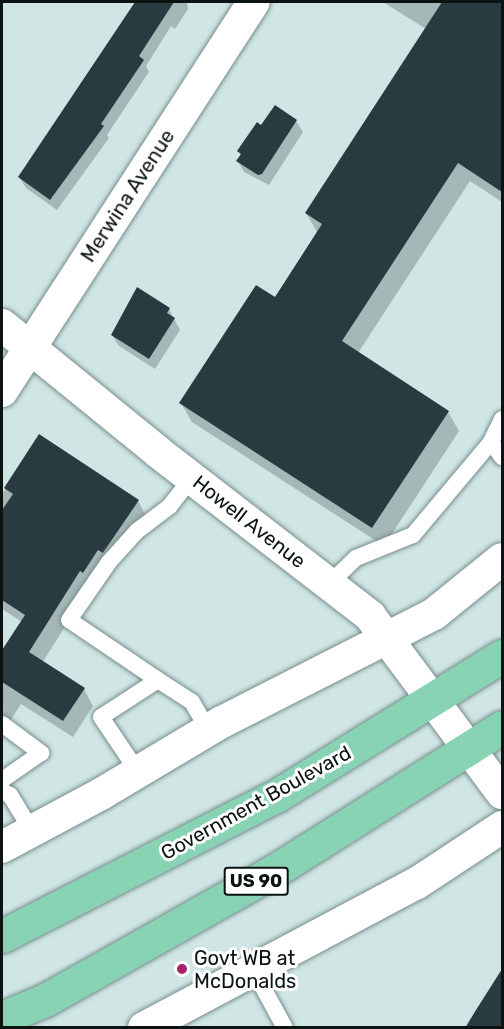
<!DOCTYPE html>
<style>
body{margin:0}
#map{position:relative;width:504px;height:1029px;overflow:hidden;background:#cfe6e5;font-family:Rubik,sans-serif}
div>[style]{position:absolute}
.shadow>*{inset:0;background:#0003}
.building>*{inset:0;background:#2a3a41}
.roads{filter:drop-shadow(0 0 2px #788d8c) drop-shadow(0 0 2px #788d8c)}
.service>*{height:16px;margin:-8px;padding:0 8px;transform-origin:8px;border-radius:8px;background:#fff}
.minor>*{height:32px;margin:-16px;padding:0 16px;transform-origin:16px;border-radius:16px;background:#fff}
.primary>*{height:33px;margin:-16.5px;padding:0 16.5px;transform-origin:16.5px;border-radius:16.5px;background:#89d3b5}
.dots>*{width:16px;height:16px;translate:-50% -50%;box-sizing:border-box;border:3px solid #fff;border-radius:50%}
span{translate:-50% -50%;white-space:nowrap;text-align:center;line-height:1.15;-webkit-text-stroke:6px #fff;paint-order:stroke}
.shield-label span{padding:2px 4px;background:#fff;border:2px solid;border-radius:4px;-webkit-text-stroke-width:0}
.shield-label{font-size:18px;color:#0b1313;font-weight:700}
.street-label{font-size:20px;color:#0b1313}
.poi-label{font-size:20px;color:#0b1313}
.left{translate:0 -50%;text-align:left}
.frame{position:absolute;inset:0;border:3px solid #0b1313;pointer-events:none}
</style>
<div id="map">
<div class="shadow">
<i style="clip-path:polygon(137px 2px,187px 2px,188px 9px,175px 29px,171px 26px,146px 66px,149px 72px,107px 135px,109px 138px,57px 210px,26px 188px,19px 177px)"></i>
<i style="clip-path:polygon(383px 2px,502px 2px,502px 202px,470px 181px,358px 353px,448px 412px,459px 431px,384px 546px,192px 422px,181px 403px,276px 299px,317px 232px,306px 213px,426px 29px)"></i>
<i style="clip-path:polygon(296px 121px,303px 132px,269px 185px,244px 172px,238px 161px,241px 155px,239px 151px,261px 127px)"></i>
<i style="clip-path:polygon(169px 309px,180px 330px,155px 369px,119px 346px,112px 335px)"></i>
<i style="clip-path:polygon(40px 436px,138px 501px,147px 518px,90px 587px,42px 663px,84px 689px,93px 706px,73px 737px,21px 704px,2px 733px,2px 653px,22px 622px,2px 609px,2px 494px)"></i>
<i style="clip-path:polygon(502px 972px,502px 1028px,467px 1028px)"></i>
</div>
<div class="building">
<i style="clip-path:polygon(135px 2px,174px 2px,139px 56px,144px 60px,101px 124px,104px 126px,50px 200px,18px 177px)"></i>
<i style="clip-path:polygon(442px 2px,502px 2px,502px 192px,458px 163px,342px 341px,449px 411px,372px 528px,179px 403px,256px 285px,275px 297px,322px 224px,305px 213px)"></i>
<i style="clip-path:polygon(275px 105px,297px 120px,262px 174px,258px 175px,236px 161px,241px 154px,237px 151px,257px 122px,261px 125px)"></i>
<i style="clip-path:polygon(137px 287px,170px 308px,167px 313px,175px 318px,149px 359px,111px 335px)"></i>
<i style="clip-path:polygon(39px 434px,139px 500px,105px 550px,103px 553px,98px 550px,83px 573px,80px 571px,29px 652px,85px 688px,63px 721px,2px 682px,2px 650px,25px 615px,2px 600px,2px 510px,13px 494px,4px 488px)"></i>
<i style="clip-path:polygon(502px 969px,502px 1028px,465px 1028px,476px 1010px)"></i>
</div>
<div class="roads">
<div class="service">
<i style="left:502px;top:419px;width:25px;rotate:116deg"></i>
<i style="left:491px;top:442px;width:19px;rotate:54deg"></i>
<i style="left:329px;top:584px;width:37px;rotate:-44deg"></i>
<i style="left:356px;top:558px;width:61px;rotate:-22deg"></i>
<i style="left:413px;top:535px;width:121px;rotate:-50deg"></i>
<i style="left:158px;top:680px;width:107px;rotate:-146deg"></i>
<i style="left:69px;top:620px;width:70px;rotate:-55.4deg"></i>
<i style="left:109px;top:562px;width:42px;rotate:-47.9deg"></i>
<i style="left:137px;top:531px;width:40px;rotate:-37deg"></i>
<i style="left:169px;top:507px;width:37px;rotate:-52deg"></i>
<i style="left:2px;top:724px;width:49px;rotate:36.6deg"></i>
<i style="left:41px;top:753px;width:47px;rotate:145.3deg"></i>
<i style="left:138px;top:772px;width:66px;rotate:-123.9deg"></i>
<i style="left:101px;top:717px;width:68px;rotate:-33deg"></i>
<i style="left:158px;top:680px;width:40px;rotate:32.9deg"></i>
<i style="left:192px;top:702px;width:32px;rotate:60deg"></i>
<i style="left:2px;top:791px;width:9px;rotate:27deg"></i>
<i style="left:10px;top:795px;width:42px;rotate:58.6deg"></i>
<i style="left:254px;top:971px;width:65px;rotate:61.5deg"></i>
</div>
<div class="minor">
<i style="left:2px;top:325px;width:201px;rotate:39.1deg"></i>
<i style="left:158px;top:452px;width:268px;rotate:37.7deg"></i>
<i style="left:370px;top:616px;width:221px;rotate:53.3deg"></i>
<i style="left:2px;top:391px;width:463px;rotate:-57.1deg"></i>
<i style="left:2px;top:847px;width:112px;rotate:-28.2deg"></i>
<i style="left:101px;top:794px;width:141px;rotate:-30.8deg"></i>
<i style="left:222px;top:722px;width:238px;rotate:-27deg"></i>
<i style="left:434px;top:614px;width:87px;rotate:-39deg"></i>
<i style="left:144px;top:1028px;width:309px;rotate:-28deg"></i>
<i style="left:417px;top:883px;width:102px;rotate:-33.4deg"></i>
</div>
<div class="primary">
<i style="left:2px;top:936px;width:308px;rotate:-27.1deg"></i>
<i style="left:276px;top:796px;width:266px;rotate:-31.8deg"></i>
<i style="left:2px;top:1018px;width:47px;rotate:-22.7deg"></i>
<i style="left:45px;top:1000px;width:265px;rotate:-29.4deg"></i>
<i style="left:276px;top:870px;width:267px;rotate:-32.3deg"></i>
</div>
</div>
<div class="dots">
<i style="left:182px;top:969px;background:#a6216c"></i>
</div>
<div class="shield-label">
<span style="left:256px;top:881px">US 90</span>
</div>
<div class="street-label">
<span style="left:128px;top:196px;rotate:-57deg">Merwina Avenue</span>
<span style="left:249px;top:522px;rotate:38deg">Howell Avenue</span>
<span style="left:256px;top:803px;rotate:-29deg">Government Boulevard</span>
</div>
<div class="poi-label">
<span class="left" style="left:194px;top:970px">Govt WB at<br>McDonalds</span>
</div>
<div class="frame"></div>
</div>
